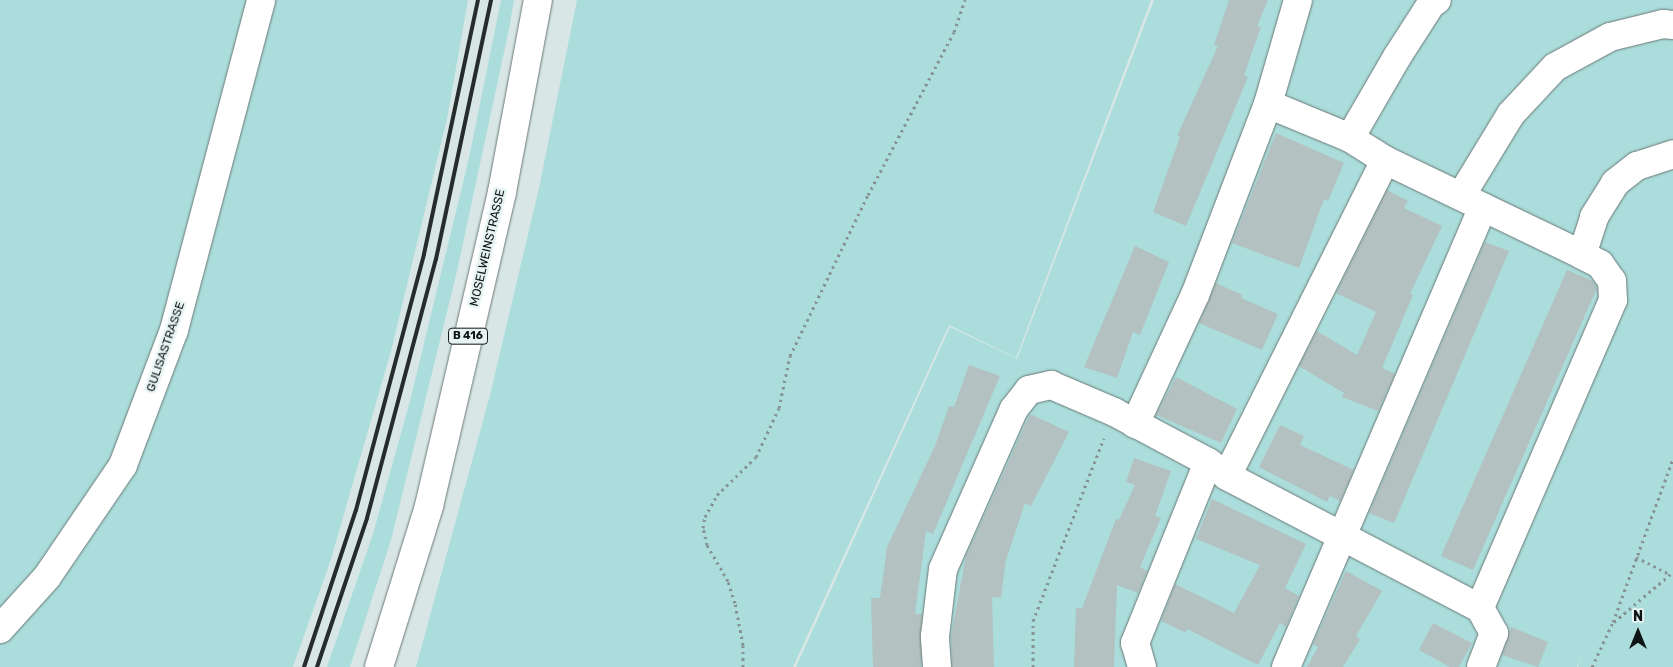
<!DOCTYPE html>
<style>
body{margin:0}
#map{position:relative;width:1673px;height:667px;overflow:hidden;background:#d8e6e6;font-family:Rubik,sans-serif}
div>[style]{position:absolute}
.green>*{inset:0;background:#aadddb}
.building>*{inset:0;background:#b3c1c0}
.path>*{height:3px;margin-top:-1.5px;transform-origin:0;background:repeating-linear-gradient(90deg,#879292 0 2.5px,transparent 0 6.5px)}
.roads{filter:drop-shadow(0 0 1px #6b7877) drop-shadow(0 0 1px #6b7877)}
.minor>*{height:28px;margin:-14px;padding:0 14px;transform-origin:14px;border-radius:14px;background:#fff}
.major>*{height:28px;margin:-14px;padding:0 14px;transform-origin:14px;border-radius:14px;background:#fff}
.rail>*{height:4px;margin:-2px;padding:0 2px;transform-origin:2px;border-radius:2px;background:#262c2c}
span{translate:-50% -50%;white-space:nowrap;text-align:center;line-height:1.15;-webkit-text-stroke:5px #e5f4f3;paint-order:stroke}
.shield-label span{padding:1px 4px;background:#e5f4f3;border:1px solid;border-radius:4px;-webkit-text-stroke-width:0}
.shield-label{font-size:11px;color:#0f1414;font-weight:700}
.street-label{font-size:12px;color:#0f1414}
.north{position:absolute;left:1613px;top:607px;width:50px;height:50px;-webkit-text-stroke:4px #e5f4f3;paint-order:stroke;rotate:0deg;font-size:14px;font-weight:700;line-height:20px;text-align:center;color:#0f1414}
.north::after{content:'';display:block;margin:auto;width:18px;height:22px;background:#0f1414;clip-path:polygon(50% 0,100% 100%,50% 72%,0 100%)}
</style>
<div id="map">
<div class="green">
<i style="clip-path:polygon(0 0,468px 0,447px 119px,391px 351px,331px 559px,293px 667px,0 667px)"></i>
<i style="clip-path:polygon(501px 0,514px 0,509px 29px,457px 271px,391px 540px,350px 667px,327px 667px,373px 534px,410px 401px,469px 158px)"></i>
<i style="clip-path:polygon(577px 0,1151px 0,1016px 358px,949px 325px,793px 667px,416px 667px,490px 395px,539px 188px)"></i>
<i style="clip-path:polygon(1154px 0,1673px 0,1673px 667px,1578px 667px,1581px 656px,1577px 667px,796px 667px,950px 327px,1017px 359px)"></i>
</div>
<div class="building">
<i style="clip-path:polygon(1229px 0,1268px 0,1257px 26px,1261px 27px,1244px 75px,1248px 77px,1186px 226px,1153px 212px,1180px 137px,1177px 136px,1218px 46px,1214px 45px)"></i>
<i style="clip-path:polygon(1276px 133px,1344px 163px,1328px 201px,1324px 199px,1299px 268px,1232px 243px)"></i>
<i style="clip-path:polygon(1387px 190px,1408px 201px,1404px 208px,1442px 226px,1410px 294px,1413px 295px,1382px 368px,1395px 374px,1378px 411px,1342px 397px,1344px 393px,1299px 366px,1317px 331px,1357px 355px,1376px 312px,1336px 293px)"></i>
<i style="clip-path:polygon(1485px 242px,1509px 251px,1394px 523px,1369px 513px)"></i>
<i style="clip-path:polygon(1135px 246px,1169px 262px,1140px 335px,1133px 332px,1117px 378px,1084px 367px)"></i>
<i style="clip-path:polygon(1567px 270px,1593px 281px,1597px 288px,1473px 570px,1441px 556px)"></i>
<i style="clip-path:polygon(1216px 283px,1242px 295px,1241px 298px,1278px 314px,1262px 350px,1199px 323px)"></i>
<i style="clip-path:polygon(969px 365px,1000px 376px,933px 534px,926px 531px,915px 614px,922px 614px,921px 667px,873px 667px,871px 598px,880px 598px,887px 547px,935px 446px,949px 406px,954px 407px)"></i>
<i style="clip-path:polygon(1176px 377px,1237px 409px,1221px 443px,1156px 415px)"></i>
<i style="clip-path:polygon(1030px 414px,1069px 432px,1031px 506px,1025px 503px,1006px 560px,1001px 598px,992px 597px,994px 667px,952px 667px,951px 636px,966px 556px)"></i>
<i style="clip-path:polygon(1280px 425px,1304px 436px,1300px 445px,1354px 470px,1340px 501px,1330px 496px,1327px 502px,1259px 467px)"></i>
<i style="clip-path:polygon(1134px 458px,1171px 471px,1155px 516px,1161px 518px,1140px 567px,1147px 571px,1138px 593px,1117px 585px,1114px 667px,1074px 667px,1076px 608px,1082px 608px,1116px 519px,1119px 520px,1135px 485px,1126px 482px)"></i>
<i style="clip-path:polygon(1212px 499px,1306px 544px,1285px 588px,1299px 596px,1286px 627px,1280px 623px,1258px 665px,1187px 629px,1186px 633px,1161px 621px,1175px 584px,1234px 613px,1260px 565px,1196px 539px)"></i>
<i style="clip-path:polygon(1346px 571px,1382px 591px,1356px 636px,1360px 639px,1343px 667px,1307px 667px,1318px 647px,1313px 644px)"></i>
<i style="clip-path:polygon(1433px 623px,1472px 643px,1459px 667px,1450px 667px,1419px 650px)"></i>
<i style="clip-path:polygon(1511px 627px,1548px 642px,1538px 667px,1502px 655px)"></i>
</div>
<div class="path">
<i style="left:1636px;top:557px;width:38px;rotate:27deg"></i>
<i style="left:1614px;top:622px;width:77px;rotate:-40.3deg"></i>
<i style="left:743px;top:667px;width:22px;rotate:-90deg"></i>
<i style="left:743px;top:645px;width:43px;rotate:-100.8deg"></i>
<i style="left:735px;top:603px;width:23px;rotate:-108deg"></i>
<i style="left:728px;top:581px;width:42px;rotate:-120.3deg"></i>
<i style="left:707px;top:545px;width:17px;rotate:-103deg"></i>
<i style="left:703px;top:528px;width:11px;rotate:-80deg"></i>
<i style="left:705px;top:517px;width:25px;rotate:-61deg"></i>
<i style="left:717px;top:495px;width:54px;rotate:-44.3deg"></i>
<i style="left:756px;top:457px;width:54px;rotate:-64.9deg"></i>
<i style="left:779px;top:408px;width:53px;rotate:-78.1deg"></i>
<i style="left:790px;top:356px;width:179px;rotate:-64.2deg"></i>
<i style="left:868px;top:195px;width:184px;rotate:-62.2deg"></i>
<i style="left:954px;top:32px;width:34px;rotate:-71deg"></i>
<i style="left:1033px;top:667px;width:46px;rotate:-90deg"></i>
<i style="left:1033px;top:621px;width:196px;rotate:-68.8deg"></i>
<i style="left:1592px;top:667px;width:50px;rotate:-65deg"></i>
<i style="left:1613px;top:622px;width:174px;rotate:-69.8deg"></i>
</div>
<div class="roads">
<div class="minor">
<i style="left:1268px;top:104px;width:89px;rotate:22.5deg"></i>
<i style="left:1350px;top:138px;width:41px;rotate:32.2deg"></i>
<i style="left:1385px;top:160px;width:219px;rotate:25.7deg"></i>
<i style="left:1582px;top:255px;width:20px;rotate:27deg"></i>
<i style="left:1600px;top:264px;width:21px;rotate:55deg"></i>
<i style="left:1612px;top:281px;width:19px;rotate:87deg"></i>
<i style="left:1613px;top:300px;width:335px;rotate:113.4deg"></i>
<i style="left:1480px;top:608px;width:29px;rotate:61deg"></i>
<i style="left:1494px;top:633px;width:36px;rotate:111deg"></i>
<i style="left:1350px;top:138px;width:94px;rotate:-59.9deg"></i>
<i style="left:1397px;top:57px;width:63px;rotate:-57.3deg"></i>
<i style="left:1431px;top:4px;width:7px;rotate:-34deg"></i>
<i style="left:1461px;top:196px;width:96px;rotate:-58.6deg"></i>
<i style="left:1511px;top:114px;width:64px;rotate:-46.9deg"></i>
<i style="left:1555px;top:67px;width:63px;rotate:-28.6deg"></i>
<i style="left:1610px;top:37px;width:55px;rotate:-13.8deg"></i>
<i style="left:1663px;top:24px;width:10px;rotate:6deg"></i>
<i style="left:1582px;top:255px;width:40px;rotate:-72deg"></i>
<i style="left:1594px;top:217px;width:40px;rotate:-58deg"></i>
<i style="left:1615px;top:183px;width:28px;rotate:-38deg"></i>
<i style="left:1637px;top:166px;width:38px;rotate:-18deg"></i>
<i style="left:1135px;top:424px;width:142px;rotate:-65.1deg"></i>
<i style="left:1195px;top:295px;width:204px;rotate:-69.1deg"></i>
<i style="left:1268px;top:104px;width:108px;rotate:-73.9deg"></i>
<i style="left:1227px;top:476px;width:353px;rotate:-63.4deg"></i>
<i style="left:0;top:629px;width:70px;rotate:-47.9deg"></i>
<i style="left:47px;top:577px;width:135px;rotate:-55.8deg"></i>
<i style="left:123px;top:465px;width:144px;rotate:-69.3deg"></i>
<i style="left:174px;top:330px;width:341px;rotate:-75.2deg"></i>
<i style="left:937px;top:667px;width:31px;rotate:-94deg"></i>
<i style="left:935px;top:636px;width:67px;rotate:-83.2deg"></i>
<i style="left:943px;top:569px;width:175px;rotate:-66.1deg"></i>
<i style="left:1014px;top:409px;width:24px;rotate:-52deg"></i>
<i style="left:1029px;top:390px;width:23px;rotate:-13deg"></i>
<i style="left:1051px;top:385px;width:69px;rotate:23.2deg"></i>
<i style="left:1114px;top:412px;width:106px;rotate:28deg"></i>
<i style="left:1208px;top:462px;width:24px;rotate:36deg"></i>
<i style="left:1227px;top:476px;width:285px;rotate:27.6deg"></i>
<i style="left:1142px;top:667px;width:25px;rotate:-106deg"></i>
<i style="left:1135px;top:643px;width:195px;rotate:-68deg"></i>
<i style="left:1286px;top:667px;width:500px;rotate:-66.82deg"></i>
</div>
<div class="major">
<i style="left:379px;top:667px;width:169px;rotate:-72.7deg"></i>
<i style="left:429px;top:506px;width:322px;rotate:-76.9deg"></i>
<i style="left:502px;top:192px;width:195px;rotate:-79.4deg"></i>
</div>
</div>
<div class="rail">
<i style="left:304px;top:667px;width:165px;rotate:-71.7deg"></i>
<i style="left:356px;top:510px;width:265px;rotate:-75.1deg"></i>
<i style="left:424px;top:254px;width:260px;rotate:-78deg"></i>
<i style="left:317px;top:667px;width:157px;rotate:-71.4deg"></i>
<i style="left:367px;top:518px;width:268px;rotate:-75.1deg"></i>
<i style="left:436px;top:259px;width:265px;rotate:-78deg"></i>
</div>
<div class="shield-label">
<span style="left:468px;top:336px">B 416</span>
</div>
<div class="street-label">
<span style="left:488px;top:248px;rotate:-77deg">MOSELWEINSTRASSE</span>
<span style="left:166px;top:347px;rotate:-71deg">GULISASTRASSE</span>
</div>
<div class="north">N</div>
</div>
